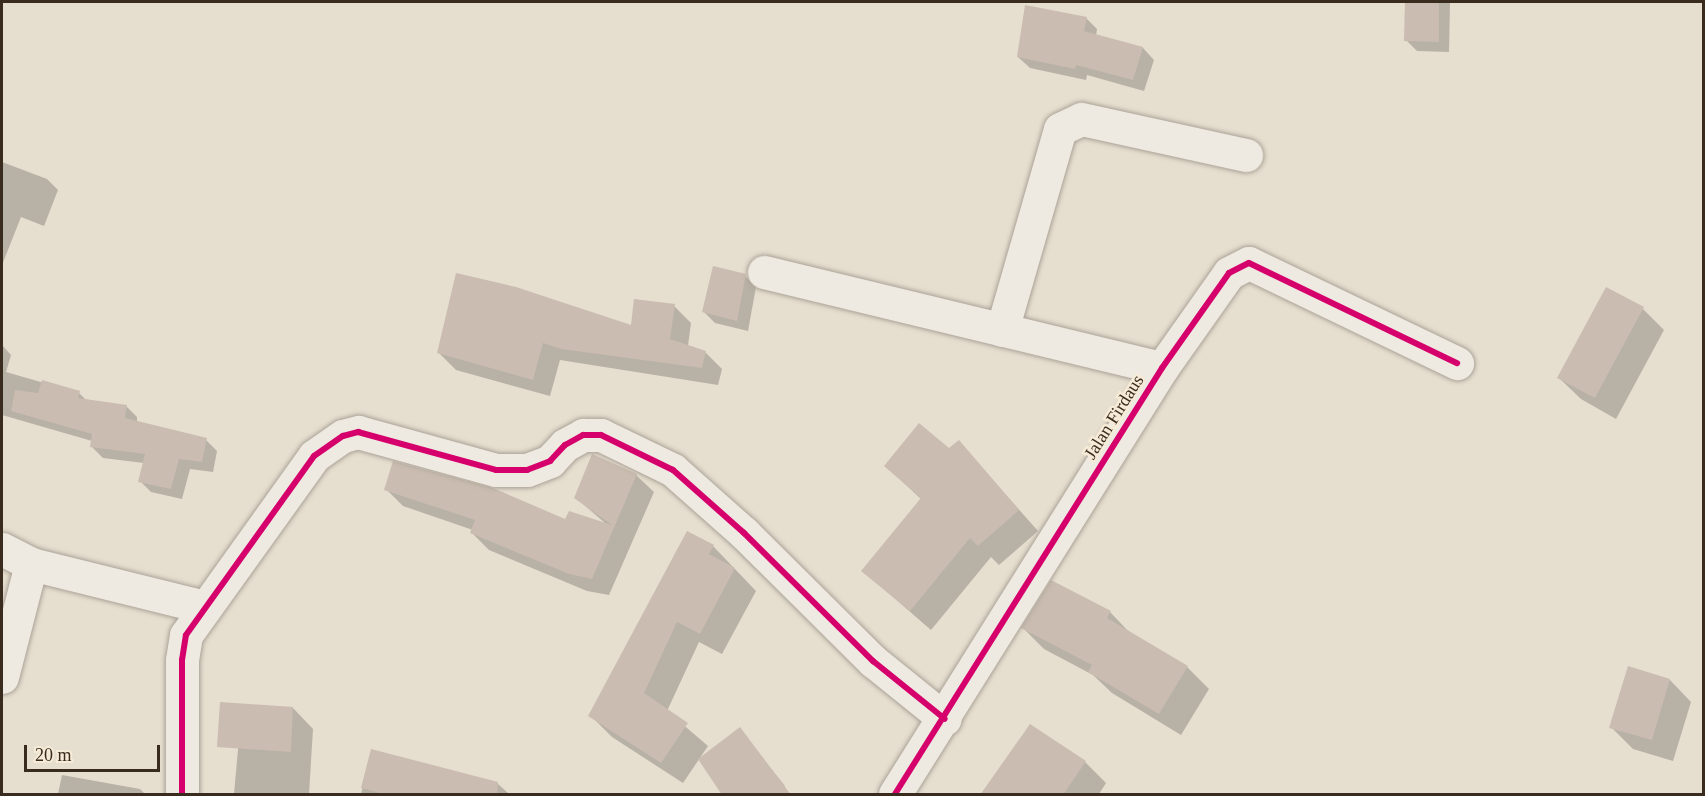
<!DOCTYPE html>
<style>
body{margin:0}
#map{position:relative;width:1705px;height:796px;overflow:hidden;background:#e6decf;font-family:"Times New Roman",serif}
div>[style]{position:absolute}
.shadow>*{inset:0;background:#0003}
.building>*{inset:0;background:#cabcb0}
.roads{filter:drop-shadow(0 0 2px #aba397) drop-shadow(0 0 2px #aba397)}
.minor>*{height:33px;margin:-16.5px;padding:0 16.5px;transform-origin:16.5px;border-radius:16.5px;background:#eee9e1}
.cycleway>*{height:6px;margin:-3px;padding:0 3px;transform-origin:3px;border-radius:3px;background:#d6006c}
span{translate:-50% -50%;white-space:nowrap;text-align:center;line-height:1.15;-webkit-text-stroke:5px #f6ebd6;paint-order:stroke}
.street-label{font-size:18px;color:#3a2b1f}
.frame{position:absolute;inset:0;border:3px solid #3a2b1f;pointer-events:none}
.scale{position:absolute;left:24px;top:745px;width:136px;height:27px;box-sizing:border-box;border:3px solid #3a2b1f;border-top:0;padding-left:8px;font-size:18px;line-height:21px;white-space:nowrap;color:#3a2b1f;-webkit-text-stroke:4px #f6ebd6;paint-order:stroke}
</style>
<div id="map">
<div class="shadow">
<i style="clip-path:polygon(1406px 2px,1450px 2px,1449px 52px,1417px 51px,1406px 40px)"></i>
<i style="clip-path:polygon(1086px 18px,1097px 29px,1096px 36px,1143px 48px,1154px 60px,1144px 91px,1087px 75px,1086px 80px,1030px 68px,1018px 57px)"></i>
<i style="clip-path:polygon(2px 162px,47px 179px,58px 190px,44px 226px,21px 217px,2px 265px)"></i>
<i style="clip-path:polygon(745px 276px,756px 287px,748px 331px,715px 323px,704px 312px)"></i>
<i style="clip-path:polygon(674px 306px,691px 323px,688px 346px,705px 352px,722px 369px,718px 385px,560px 360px,550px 396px,456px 370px,439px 353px,632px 327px)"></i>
<i style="clip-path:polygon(1643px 309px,1664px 330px,1616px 419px,1581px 399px,1559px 378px)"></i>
<i style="clip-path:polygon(2px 345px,11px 355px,6px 372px,79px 393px,87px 401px,126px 406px,137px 417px,137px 422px,206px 440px,217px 451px,213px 472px,190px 469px,182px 499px,151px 492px,140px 481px,144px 463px,103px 458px,92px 447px,92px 441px,2px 415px)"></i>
<i style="clip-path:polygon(959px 442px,1038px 531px,999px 565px,991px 557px,931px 630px,863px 571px,922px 500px,886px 466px,949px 450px)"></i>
<i style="clip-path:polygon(593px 455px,636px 475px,654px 492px,609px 595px,587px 591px,489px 550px,472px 533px,473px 530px,403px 506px,386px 489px,566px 521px,605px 523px,576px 498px)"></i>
<i style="clip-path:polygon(713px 546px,756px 591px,722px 654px,699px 642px,667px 711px,708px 746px,683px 783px,612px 737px,590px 715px)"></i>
<i style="clip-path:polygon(1110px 612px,1131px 634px,1187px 667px,1209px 689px,1181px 735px,1112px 693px,1093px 675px,1044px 649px,1023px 628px)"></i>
<i style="clip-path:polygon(1670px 680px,1691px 702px,1673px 761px,1633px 749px,1611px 727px)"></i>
<i style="clip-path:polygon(242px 705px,293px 708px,313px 729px,309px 794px,234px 794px)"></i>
<i style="clip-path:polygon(739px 729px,785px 786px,772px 794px)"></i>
<i style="clip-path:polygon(372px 751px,497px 783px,509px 794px,361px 794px)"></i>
<i style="clip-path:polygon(1085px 762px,1106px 783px,1099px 794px,982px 794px)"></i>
<i style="clip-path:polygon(62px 775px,140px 789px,145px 794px,58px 794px)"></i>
</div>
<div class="building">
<i style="clip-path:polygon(1405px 2px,1439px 2px,1439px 42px,1404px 41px)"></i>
<i style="clip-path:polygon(1025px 5px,1087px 17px,1084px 31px,1143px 47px,1133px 80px,1076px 65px,1075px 69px,1017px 57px)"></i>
<i style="clip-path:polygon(713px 266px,746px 274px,737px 321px,702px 312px)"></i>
<i style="clip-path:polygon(456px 273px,516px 287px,631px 325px,634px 299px,675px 304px,670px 339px,706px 351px,702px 368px,561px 349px,543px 343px,533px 380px,437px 353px)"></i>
<i style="clip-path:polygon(1606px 287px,1644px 307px,1595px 398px,1557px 378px)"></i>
<i style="clip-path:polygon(42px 380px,80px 391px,78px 398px,127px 405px,125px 418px,207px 438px,202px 462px,179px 459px,171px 489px,138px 482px,145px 454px,90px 447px,92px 434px,11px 411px,15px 390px,38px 393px)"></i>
<i style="clip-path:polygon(919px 423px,949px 448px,959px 440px,1019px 510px,978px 546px,970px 538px,910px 611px,861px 571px,921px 498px,884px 466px)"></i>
<i style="clip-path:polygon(592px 454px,637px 474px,592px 579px,569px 574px,470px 533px,475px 520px,384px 490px,393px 461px,493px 488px,565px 519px,569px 511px,612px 525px,574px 498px)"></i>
<i style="clip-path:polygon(687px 531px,714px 545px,709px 554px,735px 568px,700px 634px,677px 622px,644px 693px,688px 723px,661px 763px,588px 716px)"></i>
<i style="clip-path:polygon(1051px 580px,1111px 611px,1107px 618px,1188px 666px,1159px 714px,1088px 672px,1092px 665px,1021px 628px)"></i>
<i style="clip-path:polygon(1628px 666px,1670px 679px,1652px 740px,1609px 728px)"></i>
<i style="clip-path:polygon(220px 702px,293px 707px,291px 752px,217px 747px)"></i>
<i style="clip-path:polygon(1030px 724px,1086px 761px,1063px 795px,980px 795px)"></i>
<i style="clip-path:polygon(740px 727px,791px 795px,722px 795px,698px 759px)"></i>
<i style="clip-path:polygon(371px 749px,498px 782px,497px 795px,387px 795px,361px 788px)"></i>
</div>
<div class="roads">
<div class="minor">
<i style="left:764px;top:272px;width:409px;rotate:13.6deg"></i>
<i style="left:1002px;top:330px;width:209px;rotate:-73.9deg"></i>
<i style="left:1060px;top:129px;width:23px;rotate:-25deg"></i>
<i style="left:1081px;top:119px;width:169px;rotate:12.3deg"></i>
<i style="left:2px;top:549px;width:33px;rotate:27deg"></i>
<i style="left:31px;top:564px;width:179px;rotate:13.9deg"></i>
<i style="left:2px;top:677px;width:117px;rotate:-75.6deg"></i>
<i style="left:182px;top:794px;width:134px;rotate:-90deg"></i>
<i style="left:182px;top:660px;width:25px;rotate:-81deg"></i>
<i style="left:186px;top:635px;width:220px;rotate:-54.4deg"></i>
<i style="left:314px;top:456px;width:35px;rotate:-35deg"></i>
<i style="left:343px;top:436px;width:16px;rotate:-15deg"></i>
<i style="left:358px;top:432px;width:143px;rotate:15.4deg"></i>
<i style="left:496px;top:470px;width:31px"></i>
<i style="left:527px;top:470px;width:25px;rotate:-21deg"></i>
<i style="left:550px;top:461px;width:22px;rotate:-47deg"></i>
<i style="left:565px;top:445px;width:21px;rotate:-29deg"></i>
<i style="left:583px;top:435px;width:18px"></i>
<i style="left:601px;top:435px;width:80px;rotate:25.9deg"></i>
<i style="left:673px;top:470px;width:95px;rotate:41.6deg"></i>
<i style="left:744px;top:533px;width:182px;rotate:44.8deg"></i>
<i style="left:873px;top:661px;width:92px;rotate:38.9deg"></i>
<i style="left:895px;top:794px;width:503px;rotate:-57.92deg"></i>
<i style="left:1162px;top:368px;width:116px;rotate:-54.8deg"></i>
<i style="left:1229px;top:273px;width:22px;rotate:-27deg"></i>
<i style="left:1249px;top:263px;width:231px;rotate:25.7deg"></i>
</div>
</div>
<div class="cycleway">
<i style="left:182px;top:794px;width:134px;rotate:-90deg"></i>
<i style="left:182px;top:660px;width:25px;rotate:-81deg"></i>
<i style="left:186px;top:635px;width:220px;rotate:-54.4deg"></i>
<i style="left:314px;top:456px;width:35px;rotate:-35deg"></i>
<i style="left:343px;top:436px;width:16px;rotate:-15deg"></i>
<i style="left:358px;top:432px;width:143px;rotate:15.4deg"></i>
<i style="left:496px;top:470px;width:31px"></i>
<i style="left:527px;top:470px;width:25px;rotate:-21deg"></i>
<i style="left:550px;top:461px;width:22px;rotate:-47deg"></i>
<i style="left:565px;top:445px;width:21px;rotate:-29deg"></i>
<i style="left:583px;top:435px;width:18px"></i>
<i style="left:601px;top:435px;width:80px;rotate:25.9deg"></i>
<i style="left:673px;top:470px;width:95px;rotate:41.6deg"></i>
<i style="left:744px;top:533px;width:182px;rotate:44.8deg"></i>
<i style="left:873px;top:661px;width:92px;rotate:38.9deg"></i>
<i style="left:895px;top:794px;width:503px;rotate:-57.92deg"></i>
<i style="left:1162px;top:368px;width:116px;rotate:-54.8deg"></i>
<i style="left:1229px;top:273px;width:22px;rotate:-27deg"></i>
<i style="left:1249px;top:263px;width:231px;rotate:25.7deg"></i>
</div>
<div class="street-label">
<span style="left:1114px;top:417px;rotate:-58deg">Jalan Firdaus</span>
</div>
<div class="frame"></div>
<div class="scale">20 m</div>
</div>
